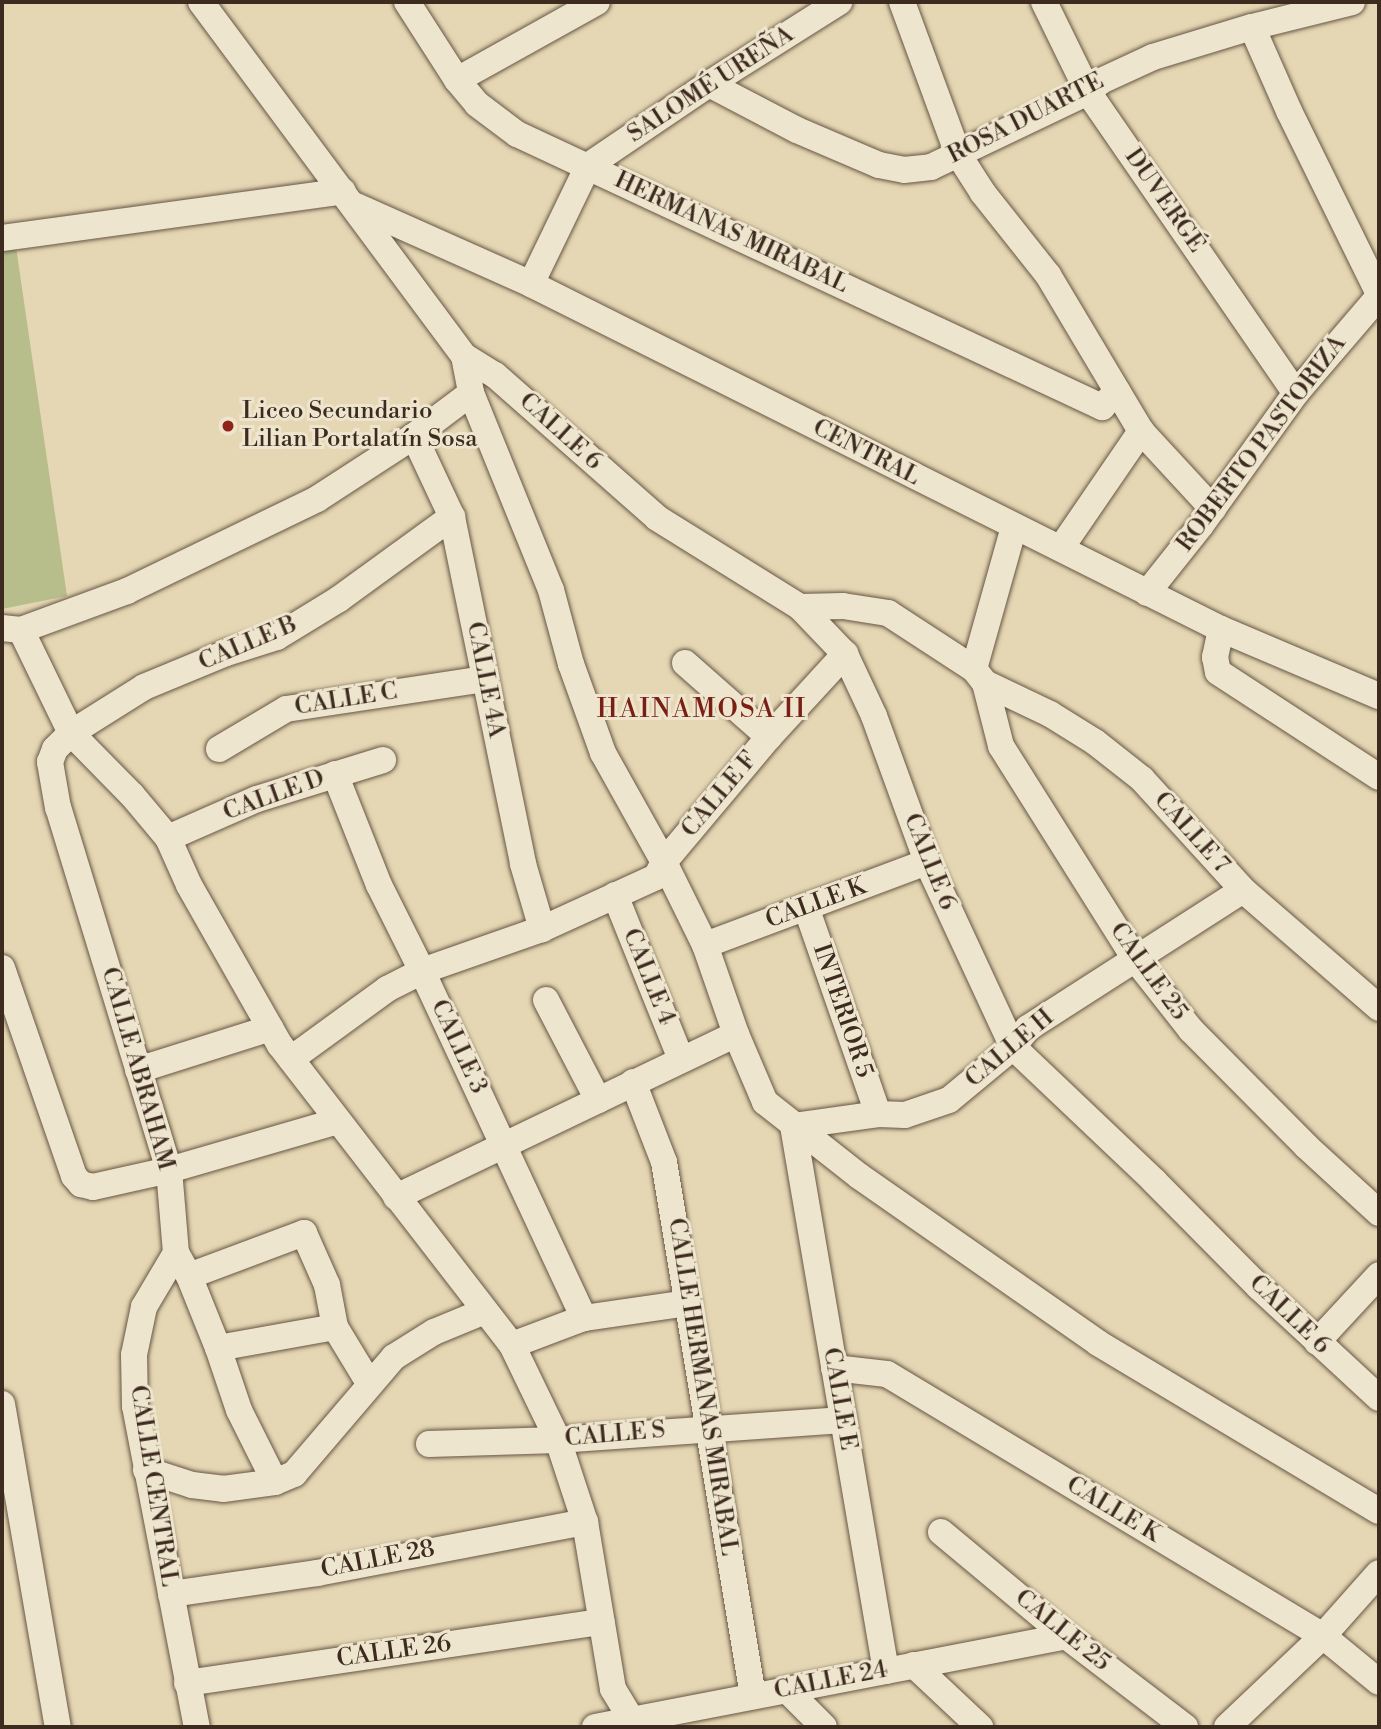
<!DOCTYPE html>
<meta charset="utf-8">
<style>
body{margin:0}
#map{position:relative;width:1381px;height:1729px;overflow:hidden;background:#e5d7b3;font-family:"Libre Bodoni",serif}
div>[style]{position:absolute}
.green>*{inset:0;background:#b7be8b}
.roads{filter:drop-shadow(0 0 2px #675645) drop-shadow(0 0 2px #675645)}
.minor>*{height:26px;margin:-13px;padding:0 13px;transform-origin:13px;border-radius:13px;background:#eee5ce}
.dots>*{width:19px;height:19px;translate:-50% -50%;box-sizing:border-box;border:4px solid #eee5ce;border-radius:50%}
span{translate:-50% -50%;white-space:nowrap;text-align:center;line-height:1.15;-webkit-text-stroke:6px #eee5ce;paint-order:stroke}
.street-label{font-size:24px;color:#3d2b20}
.poi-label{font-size:24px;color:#3d2b20}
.left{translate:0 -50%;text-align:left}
.neighbourhood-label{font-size:26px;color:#7a1f14;letter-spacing:2px}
.frame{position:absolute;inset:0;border:4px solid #3d2b20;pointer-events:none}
</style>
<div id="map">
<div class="green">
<i style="clip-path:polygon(16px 247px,67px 596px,2px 609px,2px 249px)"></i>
</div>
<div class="roads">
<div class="minor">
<i style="left:201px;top:2px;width:441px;rotate:53.4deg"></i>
<i style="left:464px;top:356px;width:38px;rotate:79deg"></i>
<i style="left:471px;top:393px;width:213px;rotate:67.9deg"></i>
<i style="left:551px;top:590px;width:77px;rotate:74.9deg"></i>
<i style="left:571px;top:664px;width:95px;rotate:70.2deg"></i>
<i style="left:603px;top:753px;width:125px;rotate:60.8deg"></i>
<i style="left:664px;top:862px;width:93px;rotate:63.7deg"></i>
<i style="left:705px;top:945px;width:94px;rotate:70.8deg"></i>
<i style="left:736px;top:1034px;width:74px;rotate:66.9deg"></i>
<i style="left:765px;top:1102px;width:120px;rotate:38.2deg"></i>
<i style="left:859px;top:1176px;width:292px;rotate:34.9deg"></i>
<i style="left:1098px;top:1343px;width:327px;rotate:30.9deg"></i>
<i style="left:407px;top:2px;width:93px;rotate:57.3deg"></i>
<i style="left:457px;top:80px;width:31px;rotate:50deg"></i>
<i style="left:477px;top:104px;width:50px;rotate:36.9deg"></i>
<i style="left:517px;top:134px;width:646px;rotate:25.02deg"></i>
<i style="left:1102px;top:407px;width:22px;rotate:-47deg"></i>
<i style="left:902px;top:2px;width:162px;rotate:69.8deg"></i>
<i style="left:958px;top:154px;width:46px;rotate:57.3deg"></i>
<i style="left:983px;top:193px;width:105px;rotate:51.6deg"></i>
<i style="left:1048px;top:275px;width:182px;rotate:59.2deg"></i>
<i style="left:1141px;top:431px;width:106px;rotate:47.3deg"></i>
<i style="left:1044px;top:2px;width:100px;rotate:63.9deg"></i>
<i style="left:1088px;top:92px;width:366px;rotate:55.4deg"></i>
<i style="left:1252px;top:27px;width:92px;rotate:66.2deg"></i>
<i style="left:1289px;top:111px;width:204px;rotate:63.8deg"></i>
<i style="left:457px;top:80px;width:160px;rotate:-29.1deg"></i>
<i style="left:709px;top:84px;width:99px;rotate:27.6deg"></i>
<i style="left:797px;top:130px;width:89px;rotate:23.1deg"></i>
<i style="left:879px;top:165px;width:25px;rotate:11deg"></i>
<i style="left:904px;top:170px;width:27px;rotate:-6deg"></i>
<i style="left:931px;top:167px;width:174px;rotate:-25.5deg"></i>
<i style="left:1088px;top:92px;width:17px;rotate:-40deg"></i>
<i style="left:1101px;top:81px;width:57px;rotate:-24.8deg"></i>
<i style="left:1153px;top:57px;width:103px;rotate:-16.9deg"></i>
<i style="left:1252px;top:27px;width:103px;rotate:-14deg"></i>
<i style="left:356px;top:206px;width:192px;rotate:24deg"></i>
<i style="left:531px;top:284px;width:771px;rotate:26.57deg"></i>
<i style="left:1221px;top:629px;width:172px;rotate:23deg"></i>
<i style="left:2px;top:238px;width:344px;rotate:-7.8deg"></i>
<i style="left:531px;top:284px;width:131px;rotate:-64.2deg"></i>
<i style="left:588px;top:166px;width:146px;rotate:-34.1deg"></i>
<i style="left:709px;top:84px;width:154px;rotate:-32.2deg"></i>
<i style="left:464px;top:356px;width:36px;rotate:32deg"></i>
<i style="left:495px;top:375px;width:216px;rotate:41.4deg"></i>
<i style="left:657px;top:518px;width:168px;rotate:31.9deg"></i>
<i style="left:800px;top:607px;width:65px;rotate:46.2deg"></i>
<i style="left:845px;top:654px;width:68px;rotate:64.9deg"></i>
<i style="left:874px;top:716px;width:155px;rotate:70deg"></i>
<i style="left:927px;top:862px;width:204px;rotate:65.1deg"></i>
<i style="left:1013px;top:1047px;width:195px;rotate:43.5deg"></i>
<i style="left:1154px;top:1181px;width:149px;rotate:45.3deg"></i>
<i style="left:1259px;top:1287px;width:163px;rotate:42.8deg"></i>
<i style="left:414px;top:436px;width:89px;rotate:64.9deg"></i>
<i style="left:452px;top:517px;width:354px;rotate:78.4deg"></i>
<i style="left:523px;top:864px;width:68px;rotate:73.7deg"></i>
<i style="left:1061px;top:548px;width:142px;rotate:-55.6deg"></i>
<i style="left:1147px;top:593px;width:87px;rotate:-51.5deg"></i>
<i style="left:1201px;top:525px;width:163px;rotate:-54.3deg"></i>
<i style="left:1296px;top:393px;width:128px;rotate:-49.4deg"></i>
<i style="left:800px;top:607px;width:43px;rotate:-1.3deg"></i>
<i style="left:843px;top:606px;width:46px;rotate:8.8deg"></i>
<i style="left:888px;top:613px;width:103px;rotate:33.1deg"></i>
<i style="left:974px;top:669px;width:18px;rotate:52deg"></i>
<i style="left:985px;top:683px;width:65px;rotate:75.7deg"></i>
<i style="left:1001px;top:746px;width:252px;rotate:57.8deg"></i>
<i style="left:1135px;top:959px;width:90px;rotate:51.7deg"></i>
<i style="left:1191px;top:1030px;width:163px;rotate:45.2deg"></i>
<i style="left:1306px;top:1146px;width:99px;rotate:42.5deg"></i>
<i style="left:2px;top:628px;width:19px;rotate:6deg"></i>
<i style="left:21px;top:630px;width:113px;rotate:-20.2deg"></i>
<i style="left:127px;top:591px;width:211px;rotate:-25.8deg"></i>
<i style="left:317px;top:499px;width:116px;rotate:-33deg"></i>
<i style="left:414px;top:436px;width:71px;rotate:-37deg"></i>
<i style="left:1221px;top:629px;width:29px;rotate:102deg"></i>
<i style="left:1215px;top:657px;width:15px;rotate:79deg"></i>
<i style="left:1218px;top:672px;width:192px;rotate:33.1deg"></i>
<i style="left:21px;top:630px;width:114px;rotate:64.1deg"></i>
<i style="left:71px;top:733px;width:87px;rotate:45.5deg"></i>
<i style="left:132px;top:795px;width:56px;rotate:50.1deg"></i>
<i style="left:168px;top:838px;width:51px;rotate:65.9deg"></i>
<i style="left:189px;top:885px;width:184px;rotate:60.4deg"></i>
<i style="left:280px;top:1045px;width:379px;rotate:52.3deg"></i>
<i style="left:512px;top:1345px;width:106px;rotate:64.2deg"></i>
<i style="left:558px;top:1440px;width:86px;rotate:71.8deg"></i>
<i style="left:585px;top:1522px;width:169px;rotate:80.5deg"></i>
<i style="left:613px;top:1689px;width:44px;rotate:58.8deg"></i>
<i style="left:685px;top:663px;width:112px;rotate:41.4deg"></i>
<i style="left:974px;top:669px;width:148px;rotate:-74.3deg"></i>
<i style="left:985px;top:683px;width:72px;rotate:25.5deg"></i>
<i style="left:1050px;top:714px;width:53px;rotate:31.9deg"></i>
<i style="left:1095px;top:742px;width:60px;rotate:38.2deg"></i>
<i style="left:1142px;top:779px;width:150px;rotate:47.7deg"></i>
<i style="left:1243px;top:890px;width:180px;rotate:40.9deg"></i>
<i style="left:219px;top:749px;width:78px;rotate:-30.8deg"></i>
<i style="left:286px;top:709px;width:200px;rotate:-8.6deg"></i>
<i style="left:335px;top:774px;width:119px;rotate:68.4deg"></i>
<i style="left:379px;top:885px;width:96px;rotate:63.4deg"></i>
<i style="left:422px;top:971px;width:383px;rotate:65deg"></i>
<i style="left:168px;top:838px;width:97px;rotate:-23.7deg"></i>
<i style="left:257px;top:799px;width:132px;rotate:-17.2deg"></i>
<i style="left:615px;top:895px;width:177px;rotate:68.1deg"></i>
<i style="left:806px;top:907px;width:219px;rotate:70.8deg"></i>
<i style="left:705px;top:945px;width:237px;rotate:-20.5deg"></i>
<i style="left:2px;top:968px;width:220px;rotate:70.9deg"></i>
<i style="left:74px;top:1176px;width:11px;rotate:49deg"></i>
<i style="left:81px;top:1184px;width:12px;rotate:14deg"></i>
<i style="left:93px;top:1187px;width:78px;rotate:-12.6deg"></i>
<i style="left:169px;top:1170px;width:176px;rotate:-16.2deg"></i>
<i style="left:546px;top:1000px;width:113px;rotate:62.5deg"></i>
<i style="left:291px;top:1059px;width:119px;rotate:-36.1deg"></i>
<i style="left:387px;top:989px;width:39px;rotate:-27deg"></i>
<i style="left:422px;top:971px;width:127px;rotate:-19.3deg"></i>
<i style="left:542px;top:929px;width:125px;rotate:-24.5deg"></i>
<i style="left:656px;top:877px;width:17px;rotate:-62deg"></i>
<i style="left:664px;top:862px;width:163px;rotate:-50deg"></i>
<i style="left:769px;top:737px;width:113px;rotate:-47.5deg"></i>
<i style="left:138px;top:1070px;width:139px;rotate:-17.5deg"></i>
<i style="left:633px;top:1082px;width:86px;rotate:68.8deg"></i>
<i style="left:664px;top:1162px;width:541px;rotate:80.54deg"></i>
<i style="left:396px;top:1197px;width:377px;rotate:-25.6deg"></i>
<i style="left:176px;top:1253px;width:63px;rotate:120.7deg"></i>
<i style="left:144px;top:1307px;width:49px;rotate:101.8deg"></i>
<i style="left:134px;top:1355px;width:51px;rotate:88.9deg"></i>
<i style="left:135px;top:1406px;width:327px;rotate:79.1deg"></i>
<i style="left:189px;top:1276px;width:123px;rotate:-20.5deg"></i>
<i style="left:304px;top:1233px;width:57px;rotate:66.1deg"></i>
<i style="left:327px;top:1285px;width:43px;rotate:79.2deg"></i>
<i style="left:335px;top:1327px;width:66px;rotate:58.7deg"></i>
<i style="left:1317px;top:1342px;width:91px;rotate:-47.2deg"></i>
<i style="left:512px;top:1345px;width:77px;rotate:-20.6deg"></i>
<i style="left:584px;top:1318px;width:105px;rotate:-8.2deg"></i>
<i style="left:218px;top:1348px;width:119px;rotate:-10.2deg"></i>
<i style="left:834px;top:1368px;width:53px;rotate:6.5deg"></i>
<i style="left:887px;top:1374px;width:509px;rotate:31deg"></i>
<i style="left:1323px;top:1636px;width:72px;rotate:39.4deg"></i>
<i style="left:2px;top:1404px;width:328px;rotate:80.2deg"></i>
<i style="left:429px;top:1444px;width:129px;rotate:-1.8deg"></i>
<i style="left:558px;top:1440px;width:286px;rotate:-4deg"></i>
<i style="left:146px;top:1470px;width:48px;rotate:18.1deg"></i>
<i style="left:192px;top:1485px;width:31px;rotate:7deg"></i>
<i style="left:223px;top:1489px;width:52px;rotate:-7.7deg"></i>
<i style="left:275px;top:1482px;width:21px;rotate:-23deg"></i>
<i style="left:294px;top:1474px;width:154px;rotate:-49.5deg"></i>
<i style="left:394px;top:1357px;width:47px;rotate:-32deg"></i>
<i style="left:434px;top:1332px;width:55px;rotate:-22.4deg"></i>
<i style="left:275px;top:1482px;width:80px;rotate:-116.6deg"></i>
<i style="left:239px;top:1410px;width:65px;rotate:-108.7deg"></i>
<i style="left:218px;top:1348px;width:78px;rotate:-111.9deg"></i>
<i style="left:189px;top:1276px;width:26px;rotate:-119deg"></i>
<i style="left:176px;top:1253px;width:83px;rotate:-94.8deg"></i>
<i style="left:169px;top:1170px;width:379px;rotate:-107deg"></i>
<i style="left:58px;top:808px;width:47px;rotate:-99.9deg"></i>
<i style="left:50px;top:762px;width:14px;rotate:-69deg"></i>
<i style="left:55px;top:749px;width:23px;rotate:-45deg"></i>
<i style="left:71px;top:733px;width:86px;rotate:-32.2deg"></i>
<i style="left:144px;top:687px;width:89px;rotate:-22.5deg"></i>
<i style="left:226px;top:653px;width:53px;rotate:-17.4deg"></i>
<i style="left:277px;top:637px;width:73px;rotate:-31.5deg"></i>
<i style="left:339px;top:599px;width:140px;rotate:-36deg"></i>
<i style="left:941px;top:1532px;width:163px;rotate:39.8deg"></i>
<i style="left:1066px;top:1636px;width:150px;rotate:37.4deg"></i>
<i style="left:171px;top:1594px;width:148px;rotate:-8.2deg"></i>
<i style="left:317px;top:1573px;width:273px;rotate:-10.8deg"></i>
<i style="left:914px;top:1665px;width:91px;rotate:43.2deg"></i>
<i style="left:886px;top:1671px;width:553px;rotate:-99.68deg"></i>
<i style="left:793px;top:1126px;width:86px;rotate:-8deg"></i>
<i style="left:878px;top:1114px;width:27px;rotate:2deg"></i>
<i style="left:905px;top:1115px;width:46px;rotate:-18.8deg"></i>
<i style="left:949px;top:1100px;width:83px;rotate:-39.6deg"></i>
<i style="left:1013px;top:1047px;width:24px;rotate:-52deg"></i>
<i style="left:1028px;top:1028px;width:255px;rotate:-32.7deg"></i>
<i style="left:187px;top:1683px;width:419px;rotate:-8.4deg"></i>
<i style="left:787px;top:1690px;width:52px;rotate:45deg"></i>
<i style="left:595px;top:1727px;width:480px;rotate:-10.9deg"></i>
<i style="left:1227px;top:1727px;width:132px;rotate:-43.5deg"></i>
<i style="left:1323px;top:1636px;width:84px;rotate:-48.4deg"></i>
</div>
</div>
<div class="dots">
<i style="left:228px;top:426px;background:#8f2418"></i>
</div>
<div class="street-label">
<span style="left:711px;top:85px;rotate:-33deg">SALOMÉ UREÑA</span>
<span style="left:1026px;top:119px;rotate:-27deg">ROSA DUARTE</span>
<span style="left:1164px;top:201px;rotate:55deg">DUVERGÉ</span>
<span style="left:731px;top:233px;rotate:25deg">HERMANAS MIRABAL</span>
<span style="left:560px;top:432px;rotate:42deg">CALLE 6</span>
<span style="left:1262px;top:444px;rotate:-53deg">ROBERTO PASTORIZA</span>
<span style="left:866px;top:453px;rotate:27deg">CENTRAL</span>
<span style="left:248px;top:644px;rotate:-23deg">CALLE B</span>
<span style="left:485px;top:680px;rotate:79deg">CALLE 4A</span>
<span style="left:346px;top:700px;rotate:-9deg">CALLE C</span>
<span style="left:720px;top:795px;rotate:-50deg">CALLE F</span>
<span style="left:274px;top:796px;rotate:-20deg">CALLE D</span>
<span style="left:1191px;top:833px;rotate:48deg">CALLE 7</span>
<span style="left:929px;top:862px;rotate:68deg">CALLE 6</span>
<span style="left:816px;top:904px;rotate:-20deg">CALLE K</span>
<span style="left:1148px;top:972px;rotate:54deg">CALLE 25</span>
<span style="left:648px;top:977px;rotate:68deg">CALLE 4</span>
<span style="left:842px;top:1011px;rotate:71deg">INTERIOR 5</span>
<span style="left:458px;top:1047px;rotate:65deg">CALLE 3</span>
<span style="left:1010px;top:1049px;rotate:-40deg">CALLE H</span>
<span style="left:137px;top:1069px;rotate:74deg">CALLE ABRAHAM</span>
<span style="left:1289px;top:1315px;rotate:44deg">CALLE 6</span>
<span style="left:702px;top:1387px;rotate:81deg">CALLE HERMANAS MIRABAL</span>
<span style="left:839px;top:1399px;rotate:80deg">CALLE E</span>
<span style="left:615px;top:1435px;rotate:-5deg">CALLE S</span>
<span style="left:153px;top:1486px;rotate:81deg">CALLE CENTRAL</span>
<span style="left:1113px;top:1510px;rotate:31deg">CALLE K</span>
<span style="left:378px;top:1560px;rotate:-11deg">CALLE 28</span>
<span style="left:1062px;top:1631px;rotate:39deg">CALLE 25</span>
<span style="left:394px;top:1652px;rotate:-8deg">CALLE 26</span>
<span style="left:831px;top:1681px;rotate:-11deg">CALLE 24</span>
</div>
<div class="poi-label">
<span class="left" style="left:242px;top:426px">Liceo Secundario<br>Lilian Portalatín Sosa</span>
</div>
<div class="neighbourhood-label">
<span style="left:702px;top:710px">HAINAMOSA II</span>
</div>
<div class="frame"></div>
</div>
